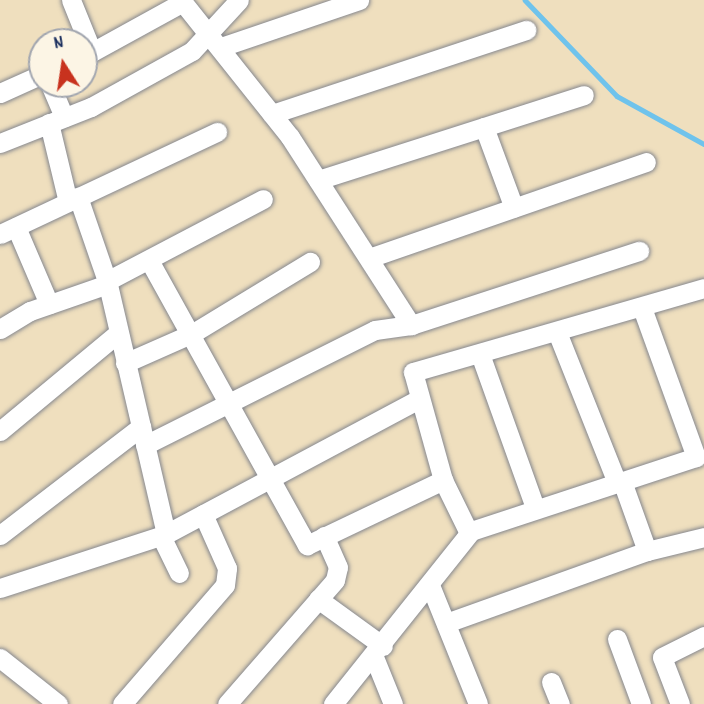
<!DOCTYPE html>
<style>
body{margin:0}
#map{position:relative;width:704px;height:704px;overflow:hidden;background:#efdfbe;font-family:Dekko,sans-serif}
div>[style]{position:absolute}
.stream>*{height:4.5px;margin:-2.25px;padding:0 2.25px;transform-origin:2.25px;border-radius:2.25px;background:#6fc3ec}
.roads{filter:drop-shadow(0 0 2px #85878e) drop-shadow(0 0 2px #85878e)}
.minor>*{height:19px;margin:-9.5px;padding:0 9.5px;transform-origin:9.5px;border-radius:9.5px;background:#fff}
span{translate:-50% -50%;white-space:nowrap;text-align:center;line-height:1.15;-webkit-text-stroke:6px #fcf5e5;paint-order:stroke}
.north{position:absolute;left:28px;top:28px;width:70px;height:70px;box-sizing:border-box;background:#fcf5e5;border:2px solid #a2a6af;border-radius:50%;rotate:348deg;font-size:19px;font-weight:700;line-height:28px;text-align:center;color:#1b2f5e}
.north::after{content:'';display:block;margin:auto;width:24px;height:32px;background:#c8321e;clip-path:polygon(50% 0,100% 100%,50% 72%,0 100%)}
</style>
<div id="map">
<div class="stream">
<i style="left:525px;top:0;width:133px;rotate:46.2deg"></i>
<i style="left:617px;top:96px;width:99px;rotate:28.9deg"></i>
</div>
<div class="roads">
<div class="minor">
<i style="left:71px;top:0;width:56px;rotate:68deg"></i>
<i style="left:92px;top:52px;width:9px;rotate:159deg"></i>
<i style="left:181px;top:0;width:175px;rotate:51.5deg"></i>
<i style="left:290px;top:137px;width:224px;rotate:57.2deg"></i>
<i style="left:221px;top:47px;width:146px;rotate:-18.8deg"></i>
<i style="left:92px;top:52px;width:104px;rotate:-28.8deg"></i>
<i style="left:50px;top:84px;width:36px;rotate:67deg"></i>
<i style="left:0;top:93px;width:46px;rotate:-24.3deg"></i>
<i style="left:272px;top:114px;width:268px;rotate:-18.3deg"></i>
<i style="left:49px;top:123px;width:81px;rotate:76.5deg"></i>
<i style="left:484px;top:127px;width:86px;rotate:69.7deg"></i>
<i style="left:0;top:143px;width:98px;rotate:-21.6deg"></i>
<i style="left:91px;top:107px;width:115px;rotate:-29deg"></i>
<i style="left:192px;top:51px;width:69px;rotate:-47.3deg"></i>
<i style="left:318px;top:180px;width:279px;rotate:-17.7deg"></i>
<i style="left:16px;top:227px;width:84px;rotate:66.8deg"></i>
<i style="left:0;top:234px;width:240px;rotate:-25.2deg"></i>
<i style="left:369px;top:258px;width:293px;rotate:-19.1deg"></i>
<i style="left:150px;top:262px;width:324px;rotate:61deg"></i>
<i style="left:307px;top:545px;width:151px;rotate:-25.5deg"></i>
<i style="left:443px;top:480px;width:112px;rotate:-105.5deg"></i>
<i style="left:413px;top:372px;width:303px;rotate:-16.1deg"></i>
<i style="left:107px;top:281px;width:176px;rotate:-27.7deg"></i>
<i style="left:0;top:329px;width:35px;rotate:-31deg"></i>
<i style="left:30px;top:311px;width:83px;rotate:-19.1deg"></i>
<i style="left:557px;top:332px;width:162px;rotate:68.3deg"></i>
<i style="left:480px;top:354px;width:164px;rotate:70.3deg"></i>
<i style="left:125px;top:363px;width:74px;rotate:-23.8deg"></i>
<i style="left:193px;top:333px;width:137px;rotate:-31.3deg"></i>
<i style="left:0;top:431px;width:153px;rotate:-39.7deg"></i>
<i style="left:145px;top:445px;width:257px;rotate:-26.6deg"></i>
<i style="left:375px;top:330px;width:36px;rotate:-8deg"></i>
<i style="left:411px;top:325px;width:240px;rotate:-18deg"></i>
<i style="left:443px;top:480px;width:59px;rotate:63.9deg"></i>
<i style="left:166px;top:534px;width:287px;rotate:-28.1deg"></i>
<i style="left:0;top:535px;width:178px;rotate:-37.5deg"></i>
<i style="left:161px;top:536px;width:41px;rotate:64.1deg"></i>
<i style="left:647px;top:551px;width:59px;rotate:-13.8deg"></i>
<i style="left:430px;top:585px;width:128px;rotate:68deg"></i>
<i style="left:0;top:588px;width:175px;rotate:-18deg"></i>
<i style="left:166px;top:534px;width:260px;rotate:-103.1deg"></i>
<i style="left:107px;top:281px;width:89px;rotate:-109deg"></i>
<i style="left:318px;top:599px;width:80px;rotate:35.9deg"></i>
<i style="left:446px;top:623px;width:214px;rotate:-19.7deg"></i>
<i style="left:647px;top:551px;width:74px;rotate:-109.7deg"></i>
<i style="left:617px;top:639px;width:69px;rotate:69.7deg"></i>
<i style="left:374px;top:657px;width:51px;rotate:68deg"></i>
<i style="left:0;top:658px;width:74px;rotate:38.4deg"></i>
<i style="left:551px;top:682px;width:24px;rotate:68deg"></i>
<i style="left:122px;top:704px;width:157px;rotate:-49.1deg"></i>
<i style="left:225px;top:585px;width:17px;rotate:-83deg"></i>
<i style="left:227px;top:568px;width:59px;rotate:-114deg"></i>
<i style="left:227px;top:704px;width:164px;rotate:-48.9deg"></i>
<i style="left:335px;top:580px;width:13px;rotate:-77deg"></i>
<i style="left:338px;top:567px;width:34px;rotate:-114deg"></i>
<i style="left:333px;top:704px;width:221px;rotate:-51.4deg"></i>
<i style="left:471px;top:531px;width:237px;rotate:-18.2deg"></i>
<i style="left:696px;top:457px;width:158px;rotate:-109.9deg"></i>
<i style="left:680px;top:704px;width:50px;rotate:-111deg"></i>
<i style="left:662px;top:657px;width:47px;rotate:-26.6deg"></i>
</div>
</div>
<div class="north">N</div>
</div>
